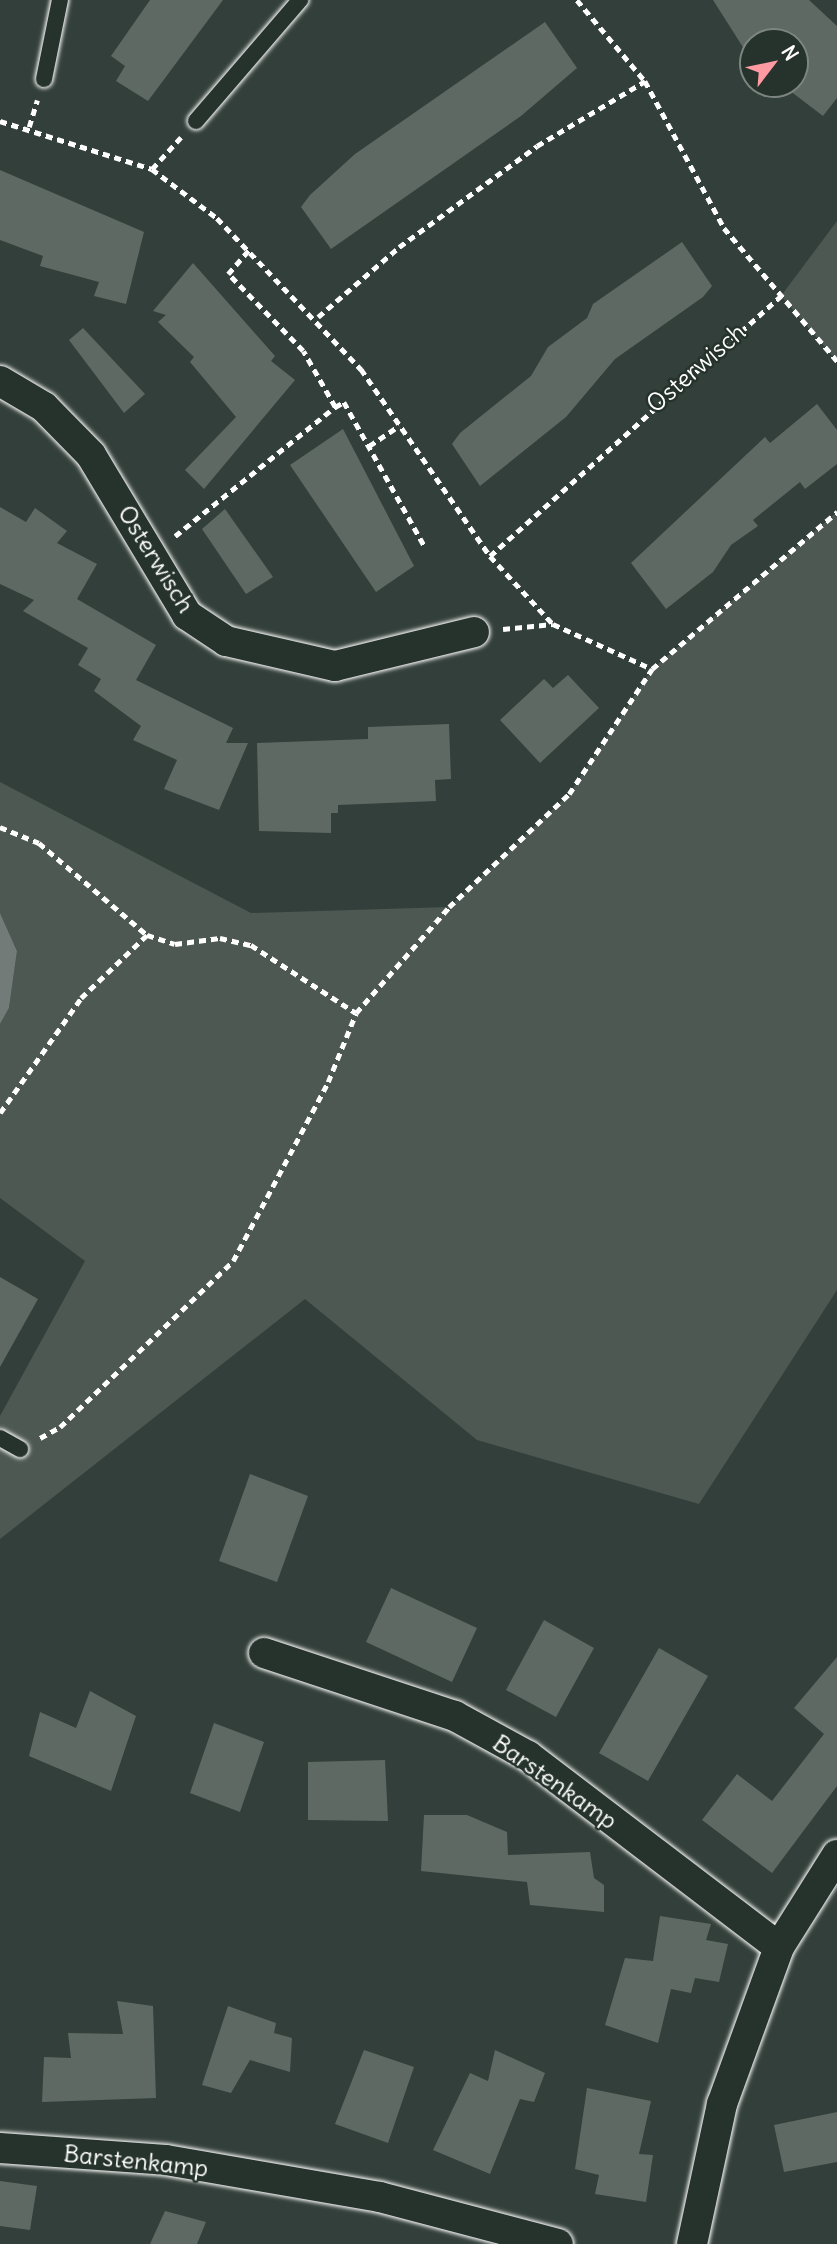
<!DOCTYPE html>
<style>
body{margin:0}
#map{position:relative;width:837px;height:2244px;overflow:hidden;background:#333f3a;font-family:Delius,sans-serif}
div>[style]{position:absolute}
.green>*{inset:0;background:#4d5853}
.water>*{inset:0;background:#737b78}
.building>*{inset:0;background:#5f6964}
.path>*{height:4.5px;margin-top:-2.25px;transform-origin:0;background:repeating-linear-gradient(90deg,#fff 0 7px,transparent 0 12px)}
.roads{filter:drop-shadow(0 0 2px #fff) drop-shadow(0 0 2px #fff)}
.lane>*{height:16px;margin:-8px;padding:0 8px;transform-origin:8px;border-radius:8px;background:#26332d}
.street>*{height:30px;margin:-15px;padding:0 15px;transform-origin:15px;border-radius:15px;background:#26332d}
span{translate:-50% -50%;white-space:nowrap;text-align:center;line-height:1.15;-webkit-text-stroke:5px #26332d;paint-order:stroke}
.street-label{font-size:24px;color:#fff}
.north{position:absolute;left:739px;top:28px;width:70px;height:70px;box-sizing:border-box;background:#26332d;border:2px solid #7d8581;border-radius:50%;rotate:58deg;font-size:19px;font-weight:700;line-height:28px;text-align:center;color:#fff}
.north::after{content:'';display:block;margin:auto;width:24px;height:32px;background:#ff9aa2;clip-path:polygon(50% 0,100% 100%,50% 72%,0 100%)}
</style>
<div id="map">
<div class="green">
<i style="clip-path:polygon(837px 221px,837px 361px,781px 296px)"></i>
<i style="clip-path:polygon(837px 512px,837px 1290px,699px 1504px,477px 1440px,305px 1299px,0 1539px,0 1416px,85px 1261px,0 1198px,0 1024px,9px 1008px,17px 951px,0 913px,0 782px,251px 913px,449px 907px,569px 794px,652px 669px)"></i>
</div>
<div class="water">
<i style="clip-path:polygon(0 913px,17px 951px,9px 1008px,0 1024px)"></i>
</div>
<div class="building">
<i style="clip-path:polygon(150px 0,223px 0,148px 101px,116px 81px,125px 66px,111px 56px)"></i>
<i style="clip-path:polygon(713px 0,809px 0,837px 26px,837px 98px,823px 116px,781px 84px,795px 84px,795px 42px,753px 42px,753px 63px)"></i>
<i style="clip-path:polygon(545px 22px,577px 68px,521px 116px,331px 249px,301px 207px,310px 195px,355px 154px)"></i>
<i style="clip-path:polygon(0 170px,144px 232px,126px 304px,94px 296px,99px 282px,40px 266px,43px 256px,0 240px)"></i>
<i style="clip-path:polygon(682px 242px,712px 286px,703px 297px,615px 359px,566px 417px,480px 486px,452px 444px,460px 433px,531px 376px,548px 347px,587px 318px,593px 304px)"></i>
<i style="clip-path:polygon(193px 263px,275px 356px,271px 361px,295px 380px,204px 489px,185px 470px,236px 417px,190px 362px,194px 357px,158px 322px,166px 315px,153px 311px)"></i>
<i style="clip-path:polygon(83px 328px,145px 394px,124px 413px,69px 340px)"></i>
<i style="clip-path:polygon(817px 404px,837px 430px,837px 464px,805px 489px,800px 482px,753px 520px,758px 526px,731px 545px,713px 572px,666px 609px,631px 563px,765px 437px,770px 443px)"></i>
<i style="clip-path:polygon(343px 429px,414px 566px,376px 592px,290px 465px)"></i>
<i style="clip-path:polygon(0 507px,26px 522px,35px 508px,67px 531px,57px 543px,97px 564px,77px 599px,156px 645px,136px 680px,233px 728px,226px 743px,248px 743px,219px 810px,164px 789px,177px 760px,133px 740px,141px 726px,94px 691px,101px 679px,78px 665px,88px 648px,23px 611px,34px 600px,0 584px)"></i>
<i style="clip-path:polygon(225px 509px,273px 577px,246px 594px,202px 529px)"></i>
<i style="clip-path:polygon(568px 675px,599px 708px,540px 763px,500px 720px,544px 679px,553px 688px)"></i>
<i style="clip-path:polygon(449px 724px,451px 779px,435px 780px,436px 801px,338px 805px,338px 813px,331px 813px,331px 833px,259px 831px,257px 743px,368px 739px,368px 727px)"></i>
<i style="clip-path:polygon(0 1277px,38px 1299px,0 1367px)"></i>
<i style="clip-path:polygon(250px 1474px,308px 1496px,277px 1582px,219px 1561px)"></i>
<i style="clip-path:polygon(391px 1588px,477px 1628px,452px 1682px,366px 1642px)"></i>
<i style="clip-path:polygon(544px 1620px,594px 1648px,556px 1717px,506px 1690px)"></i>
<i style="clip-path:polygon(659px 1648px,708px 1676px,648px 1781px,599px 1753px)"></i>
<i style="clip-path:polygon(837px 1657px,837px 1786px,772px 1873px,702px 1820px,737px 1774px,772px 1801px,824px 1734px,794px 1708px)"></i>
<i style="clip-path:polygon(90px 1691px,136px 1716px,111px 1791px,29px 1756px,40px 1712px,76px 1728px)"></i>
<i style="clip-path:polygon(214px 1723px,264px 1742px,240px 1812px,190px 1793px)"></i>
<i style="clip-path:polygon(385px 1760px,388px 1821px,308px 1820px,308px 1762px)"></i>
<i style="clip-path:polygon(424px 1815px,467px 1815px,507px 1832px,508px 1855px,590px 1852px,594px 1878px,604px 1885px,604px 1912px,530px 1905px,527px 1882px,421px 1871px)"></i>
<i style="clip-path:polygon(660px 1916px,711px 1924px,706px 1940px,728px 1944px,719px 1982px,695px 1978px,691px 1993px,671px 1989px,658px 2043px,605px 2025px,625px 1958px,653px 1961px)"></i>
<i style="clip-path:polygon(117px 2001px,153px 2006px,156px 2098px,42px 2102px,44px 2057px,71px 2058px,68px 2033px,123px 2034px)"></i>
<i style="clip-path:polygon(228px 2006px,276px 2023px,274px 2033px,292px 2038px,290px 2072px,250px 2060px,231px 2093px,202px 2085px)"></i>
<i style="clip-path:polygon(364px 2050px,414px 2067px,388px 2143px,335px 2124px)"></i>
<i style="clip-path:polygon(495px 2050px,545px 2073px,534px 2102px,520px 2099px,490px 2174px,433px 2150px,470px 2073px,488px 2081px)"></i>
<i style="clip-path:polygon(587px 2088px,651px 2101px,639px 2154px,653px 2155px,646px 2202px,595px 2194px,599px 2175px,575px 2169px)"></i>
<i style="clip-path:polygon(837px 2112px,837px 2162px,784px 2172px,774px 2125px)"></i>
<i style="clip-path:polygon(0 2181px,37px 2186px,30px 2230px,0 2226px)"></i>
<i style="clip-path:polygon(165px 2211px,206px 2222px,197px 2244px,150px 2244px)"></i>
</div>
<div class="path">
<i style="left:577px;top:0;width:106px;rotate:50deg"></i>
<i style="left:645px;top:81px;width:167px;rotate:61.7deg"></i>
<i style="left:724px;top:228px;width:175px;rotate:49.6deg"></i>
<i style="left:0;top:121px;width:159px;rotate:17.5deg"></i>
<i style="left:152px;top:169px;width:81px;rotate:37deg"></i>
<i style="left:217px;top:218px;width:209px;rotate:46.4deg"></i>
<i style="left:361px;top:369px;width:227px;rotate:55.4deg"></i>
<i style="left:490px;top:556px;width:93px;rotate:47.2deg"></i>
<i style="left:29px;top:127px;width:28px;rotate:-73deg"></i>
<i style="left:152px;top:169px;width:43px;rotate:-47.8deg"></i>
<i style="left:318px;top:317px;width:107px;rotate:-40.8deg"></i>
<i style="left:399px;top:247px;width:171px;rotate:-36.2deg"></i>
<i style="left:537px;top:146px;width:126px;rotate:-31deg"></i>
<i style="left:335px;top:407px;width:10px;rotate:-29deg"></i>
<i style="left:344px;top:402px;width:166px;rotate:60.8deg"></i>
<i style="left:369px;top:446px;width:36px;rotate:-34deg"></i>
<i style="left:175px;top:536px;width:206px;rotate:-38.9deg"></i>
<i style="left:335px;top:407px;width:64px;rotate:-119.7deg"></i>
<i style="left:303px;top:351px;width:107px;rotate:-134.2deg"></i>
<i style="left:228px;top:274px;width:33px;rotate:-49deg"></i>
<i style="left:490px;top:556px;width:390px;rotate:-41.8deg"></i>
<i style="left:503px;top:629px;width:50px;rotate:-5.7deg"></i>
<i style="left:553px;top:624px;width:109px;rotate:24.4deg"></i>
<i style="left:0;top:827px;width:42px;rotate:22.3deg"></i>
<i style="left:39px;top:843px;width:142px;rotate:40.4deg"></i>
<i style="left:147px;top:935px;width:29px;rotate:18deg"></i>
<i style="left:175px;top:944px;width:45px;rotate:-7.6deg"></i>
<i style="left:220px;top:938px;width:32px;rotate:13deg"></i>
<i style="left:251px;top:945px;width:125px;rotate:32.9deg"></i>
<i style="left:0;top:1113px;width:141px;rotate:-54.8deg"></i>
<i style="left:81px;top:998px;width:91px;rotate:-43.7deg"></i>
<i style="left:40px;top:1438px;width:23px;rotate:-29deg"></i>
<i style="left:60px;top:1427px;width:240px;rotate:-43.8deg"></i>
<i style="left:233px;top:1261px;width:203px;rotate:-62deg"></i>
<i style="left:328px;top:1082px;width:74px;rotate:-67.9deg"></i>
<i style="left:356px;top:1013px;width:141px;rotate:-48.7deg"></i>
<i style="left:449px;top:907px;width:165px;rotate:-43.3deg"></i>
<i style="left:569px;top:794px;width:150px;rotate:-56.4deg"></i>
<i style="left:652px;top:669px;width:243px;rotate:-40.3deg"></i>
</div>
<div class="roads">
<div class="lane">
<i style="left:44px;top:79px;width:81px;rotate:-78.6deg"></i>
<i style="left:196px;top:121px;width:160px;rotate:-49.3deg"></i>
<i style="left:0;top:1438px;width:23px;rotate:29deg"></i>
</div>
<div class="street">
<i style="left:0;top:381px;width:51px;rotate:30.6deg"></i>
<i style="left:44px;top:407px;width:67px;rotate:45.6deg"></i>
<i style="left:91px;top:455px;width:187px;rotate:59deg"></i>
<i style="left:187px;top:615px;width:47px;rotate:33.7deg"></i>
<i style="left:226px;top:641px;width:112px;rotate:12.9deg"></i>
<i style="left:335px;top:666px;width:143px;rotate:-13.7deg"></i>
<i style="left:264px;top:1653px;width:201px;rotate:18.3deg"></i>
<i style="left:455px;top:1716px;width:83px;rotate:28.7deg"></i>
<i style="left:528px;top:1756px;width:315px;rotate:37.3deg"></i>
<i style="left:0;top:2148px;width:166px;rotate:4.1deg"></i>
<i style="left:166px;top:2160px;width:217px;rotate:9.8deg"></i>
<i style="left:380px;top:2197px;width:184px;rotate:14.8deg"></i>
<i style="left:692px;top:2244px;width:143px;rotate:-77.9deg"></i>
<i style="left:722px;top:2104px;width:167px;rotate:-70deg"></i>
<i style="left:779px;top:1947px;width:109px;rotate:-57.8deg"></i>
</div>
</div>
<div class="street-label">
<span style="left:696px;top:368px;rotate:-41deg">Osterwisch</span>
<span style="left:156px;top:559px;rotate:58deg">Osterwisch</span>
<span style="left:555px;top:1782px;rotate:35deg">Barstenkamp</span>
<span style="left:136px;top:2161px;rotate:6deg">Barstenkamp</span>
</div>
<div class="north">N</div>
</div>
